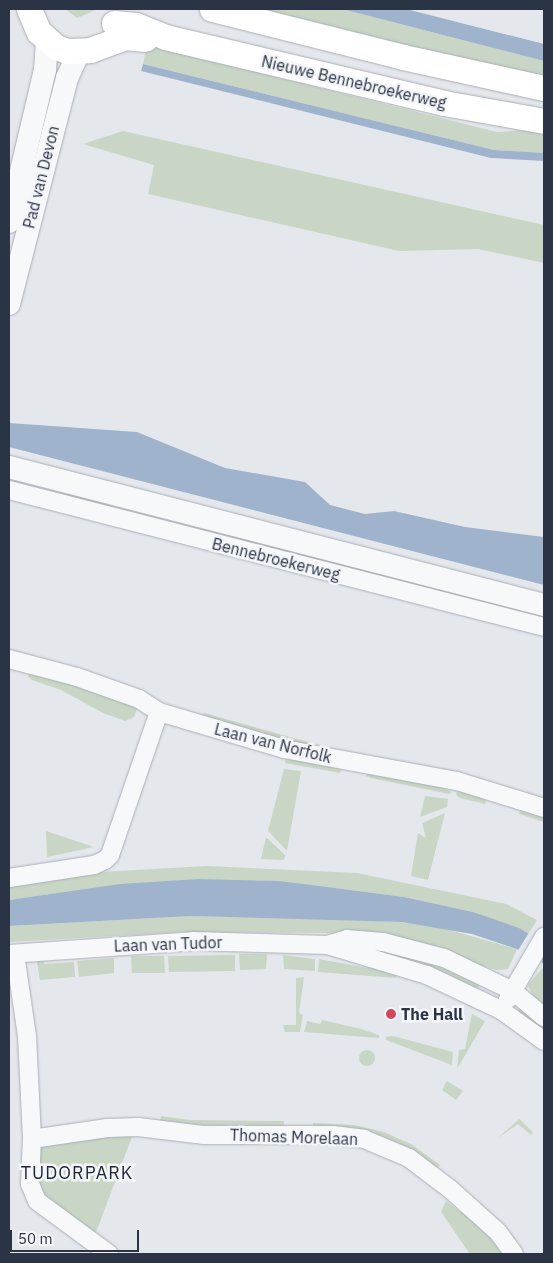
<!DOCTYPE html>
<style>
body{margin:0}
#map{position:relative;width:553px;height:1263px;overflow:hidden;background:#e4e7ec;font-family:"IBM Plex Sans",sans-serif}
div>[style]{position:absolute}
.green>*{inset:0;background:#c9d6c5}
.round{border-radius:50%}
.water>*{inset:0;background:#9fb4cc}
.pier>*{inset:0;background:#e4e7ec}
.roads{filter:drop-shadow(0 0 1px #a9aeb7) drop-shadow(0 0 1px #a9aeb7)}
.minor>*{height:18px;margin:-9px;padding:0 9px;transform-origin:9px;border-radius:9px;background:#f7f8fa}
.tertiary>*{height:22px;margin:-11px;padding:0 11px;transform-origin:11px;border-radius:11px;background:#f7f8fa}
.secondary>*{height:25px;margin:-12.5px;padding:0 12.5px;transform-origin:12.5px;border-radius:12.5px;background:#fff}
.dots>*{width:14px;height:14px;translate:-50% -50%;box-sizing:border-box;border:2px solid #f4f6f9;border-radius:50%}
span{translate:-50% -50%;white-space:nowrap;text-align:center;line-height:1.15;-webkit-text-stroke:5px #f4f6f9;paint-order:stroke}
.street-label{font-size:16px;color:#2b3445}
.poi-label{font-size:16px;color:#2b3445;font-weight:700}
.left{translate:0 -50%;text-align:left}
.neighbourhood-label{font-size:18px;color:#1d2536;letter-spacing:1px}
.frame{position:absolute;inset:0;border:10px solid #2b3445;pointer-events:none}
.scale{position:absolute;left:10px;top:1230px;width:129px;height:22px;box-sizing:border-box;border:2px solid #2b3445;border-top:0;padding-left:6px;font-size:15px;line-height:18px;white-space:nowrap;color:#2b3445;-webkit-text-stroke:4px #f4f6f9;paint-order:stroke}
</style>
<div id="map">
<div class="green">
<i style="clip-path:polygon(65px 9px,98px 9px,77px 18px)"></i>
<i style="clip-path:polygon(257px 9px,342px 9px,544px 61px,544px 82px)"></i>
<i style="clip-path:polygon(147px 45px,497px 132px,544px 129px,544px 153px,494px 150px,143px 64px)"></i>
<i style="clip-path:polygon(123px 131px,544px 225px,544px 263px,478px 249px,399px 251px,148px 194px,154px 165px,83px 144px)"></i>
<i style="clip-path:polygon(67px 493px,111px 504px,110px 510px,66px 499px)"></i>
<i style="clip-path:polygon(228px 533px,374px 571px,374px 577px,225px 540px)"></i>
<i style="clip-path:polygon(30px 670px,138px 706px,134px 717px,125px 721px,103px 713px,61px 690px,32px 680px,28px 676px)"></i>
<i style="clip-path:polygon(204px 713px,312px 743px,313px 748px,202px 716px)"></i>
<i style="clip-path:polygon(286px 758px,341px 769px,340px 773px,285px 763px)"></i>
<i style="clip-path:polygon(284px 769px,301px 771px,287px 851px,268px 831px)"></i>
<i style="clip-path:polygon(368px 772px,435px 785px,452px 792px,449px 794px,371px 778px,366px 776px)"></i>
<i style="clip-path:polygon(457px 791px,487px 798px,485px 804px,460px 798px,456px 795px)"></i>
<i style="clip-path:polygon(425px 796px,448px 799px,447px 807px,420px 817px)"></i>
<i style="clip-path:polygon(521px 808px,544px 815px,544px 822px,519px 814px)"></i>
<i style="clip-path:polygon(445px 813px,428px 880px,411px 876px,418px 833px,426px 838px,422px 823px)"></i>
<i style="clip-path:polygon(46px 831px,94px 847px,47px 857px)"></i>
<i style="clip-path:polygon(266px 837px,285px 855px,284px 860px,261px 859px)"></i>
<i style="clip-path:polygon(207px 866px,357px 873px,506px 904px,537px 920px,529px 933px,473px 912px,404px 897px,335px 888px,59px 893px,9px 900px,9px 883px,100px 872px)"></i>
<i style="clip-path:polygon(191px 916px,333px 918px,428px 924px,517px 949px,508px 969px,497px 970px,393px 939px,331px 933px,184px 932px,9px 942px,9px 926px)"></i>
<i style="clip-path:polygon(364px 946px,422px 957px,482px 981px,476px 992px)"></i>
<i style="clip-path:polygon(239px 954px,267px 954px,266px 969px,240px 970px)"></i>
<i style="clip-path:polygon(235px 955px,235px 971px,169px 972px,168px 956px)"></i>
<i style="clip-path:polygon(283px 955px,315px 959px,315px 971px,284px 969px)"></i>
<i style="clip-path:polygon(131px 956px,164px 956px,165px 973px,132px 973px)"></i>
<i style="clip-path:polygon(36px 957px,43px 957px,44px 964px,74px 962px,75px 977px,40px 980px)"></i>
<i style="clip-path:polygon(114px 958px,114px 973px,79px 977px,77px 961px)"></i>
<i style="clip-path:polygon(319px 959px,367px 968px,370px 962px,398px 971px,396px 978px,318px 972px)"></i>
<i style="clip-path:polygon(544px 966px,544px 1005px,532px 995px,528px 985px)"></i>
<i style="clip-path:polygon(304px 977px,299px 1013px,303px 1015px,300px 1032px,285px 1032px,283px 1025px,296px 1025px,296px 978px)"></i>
<i style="clip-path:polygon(517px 1003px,544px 1020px,544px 1035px,520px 1014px)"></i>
<i style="clip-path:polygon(472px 1014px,485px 1021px,457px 1069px,459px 1050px,465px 1049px)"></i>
<i style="clip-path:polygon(322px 1020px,361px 1029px,379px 1035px,379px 1038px,304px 1032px,307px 1021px,320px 1024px)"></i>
<i style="clip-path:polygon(393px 1036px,453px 1052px,452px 1065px,386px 1040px,386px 1037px)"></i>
<i class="round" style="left:359px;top:1050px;width:16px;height:16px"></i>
<i style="clip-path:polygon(447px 1081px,463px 1091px,456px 1100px,442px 1090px)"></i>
<i style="clip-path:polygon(161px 1116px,191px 1120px,284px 1121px,284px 1126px,192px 1125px,160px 1121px)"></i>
<i style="clip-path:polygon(519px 1119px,533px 1132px,531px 1135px,518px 1124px,498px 1138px)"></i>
<i style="clip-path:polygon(313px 1123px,354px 1125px,384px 1132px,411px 1144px,440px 1165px,436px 1169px,388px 1139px,362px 1132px,313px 1127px)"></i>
<i style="clip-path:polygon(133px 1134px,95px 1235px,55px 1207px,40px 1191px,36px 1158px,42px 1144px)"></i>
<i style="clip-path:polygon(446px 1201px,460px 1212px,464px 1208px,478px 1221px,506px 1254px,470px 1254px,441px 1212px)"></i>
</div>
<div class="water">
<i style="clip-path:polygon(342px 9px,406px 9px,544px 44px,544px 61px)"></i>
<i style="clip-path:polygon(143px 64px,494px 150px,544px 153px,544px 161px,491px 158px,141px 71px)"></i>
<i style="clip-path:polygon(9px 423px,137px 432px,225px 468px,305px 482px,330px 505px,365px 514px,394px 511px,465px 527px,544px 537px,544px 585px,9px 447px)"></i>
<i style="clip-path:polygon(198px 879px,279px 881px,335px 888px,404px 897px,473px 912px,519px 928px,544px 942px,544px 964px,517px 949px,472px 934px,402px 922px,191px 916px,9px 926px,9px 900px,120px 884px)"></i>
</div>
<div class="pier">
<i style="clip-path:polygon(530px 931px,544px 939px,541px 965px,517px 952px)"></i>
</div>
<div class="roads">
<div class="minor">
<i style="left:9px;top:490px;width:552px;rotate:14.36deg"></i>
<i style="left:9px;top:659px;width:70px;rotate:14.8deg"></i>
<i style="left:77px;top:677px;width:66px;rotate:19.5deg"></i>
<i style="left:139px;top:699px;width:24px;rotate:33deg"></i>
<i style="left:159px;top:712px;width:130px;rotate:16.5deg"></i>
<i style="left:284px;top:749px;width:176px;rotate:10.5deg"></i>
<i style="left:457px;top:781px;width:91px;rotate:17.2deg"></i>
<i style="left:9px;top:878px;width:86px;rotate:-8.7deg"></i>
<i style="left:94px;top:865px;width:12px;rotate:-24deg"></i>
<i style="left:105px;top:860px;width:7px;rotate:-45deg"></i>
<i style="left:110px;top:855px;width:151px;rotate:-71.1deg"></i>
<i style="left:9px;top:954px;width:184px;rotate:-4deg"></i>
<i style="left:193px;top:941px;width:134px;rotate:1.7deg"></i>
<i style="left:15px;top:954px;width:83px;rotate:81.7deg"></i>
<i style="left:27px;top:1036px;width:103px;rotate:87.2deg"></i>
<i style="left:508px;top:999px;width:72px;rotate:-59.9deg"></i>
<i style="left:544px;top:1017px;width:40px;rotate:-140deg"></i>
<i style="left:513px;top:991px;width:76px;rotate:-154.4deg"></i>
<i style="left:444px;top:958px;width:63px;rotate:-165.3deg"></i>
<i style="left:383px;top:942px;width:36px;rotate:-175deg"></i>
<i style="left:347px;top:939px;width:21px;rotate:163deg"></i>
<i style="left:327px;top:945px;width:104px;rotate:16.7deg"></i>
<i style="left:427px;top:975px;width:82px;rotate:25.3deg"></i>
<i style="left:501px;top:1010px;width:53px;rotate:35.8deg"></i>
<i style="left:109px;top:1254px;width:89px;rotate:-143.6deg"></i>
<i style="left:37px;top:1201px;width:18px;rotate:-112deg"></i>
<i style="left:30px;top:1184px;width:45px;rotate:-87.5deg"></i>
<i style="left:32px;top:1139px;width:76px;rotate:-8.3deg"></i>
<i style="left:107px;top:1128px;width:31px;rotate:-2deg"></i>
<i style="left:138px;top:1127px;width:65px;rotate:7deg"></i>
<i style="left:203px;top:1135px;width:130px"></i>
<i style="left:333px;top:1135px;width:31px;rotate:7deg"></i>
<i style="left:364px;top:1139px;width:49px;rotate:22.9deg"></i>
<i style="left:409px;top:1158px;width:51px;rotate:37.1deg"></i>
<i style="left:450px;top:1189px;width:64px;rotate:41.9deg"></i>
<i style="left:498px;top:1232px;width:27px;rotate:54deg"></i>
</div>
<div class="tertiary">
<i style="left:9px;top:222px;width:156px;rotate:-76.7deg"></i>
<i style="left:45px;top:70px;width:30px;rotate:-86deg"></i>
<i style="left:9px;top:304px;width:233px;rotate:-75.6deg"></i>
<i style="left:67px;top:78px;width:29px;rotate:-65deg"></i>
<i style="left:9px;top:467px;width:553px;rotate:14.46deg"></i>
</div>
<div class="secondary">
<i style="left:29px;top:9px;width:25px;rotate:67deg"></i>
<i style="left:39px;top:32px;width:23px;rotate:41deg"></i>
<i style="left:56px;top:47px;width:12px;rotate:20deg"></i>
<i style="left:67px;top:51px;width:23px;rotate:-2deg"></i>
<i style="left:90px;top:50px;width:37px;rotate:-20deg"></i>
<i style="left:125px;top:37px;width:20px;rotate:6deg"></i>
<i style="left:212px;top:9px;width:197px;rotate:14.1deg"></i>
<i style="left:403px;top:57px;width:144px;rotate:12.4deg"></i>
<i style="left:114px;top:23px;width:22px;rotate:5deg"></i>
<i style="left:136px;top:25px;width:31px;rotate:22deg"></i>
<i style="left:165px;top:37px;width:287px;rotate:13.3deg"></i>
<i style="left:444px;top:103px;width:102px;rotate:10.2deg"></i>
</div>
</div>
<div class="dots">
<i style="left:391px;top:1014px;background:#d1495b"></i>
</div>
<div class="street-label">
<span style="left:354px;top:82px;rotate:13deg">Nieuwe Bennebroekerweg</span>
<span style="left:41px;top:177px;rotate:-76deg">Pad van Devon</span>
<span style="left:276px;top:559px;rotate:14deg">Bennebroekerweg</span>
<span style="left:273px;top:743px;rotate:14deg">Laan van Norfolk</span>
<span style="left:168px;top:944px;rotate:-2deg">Laan van Tudor</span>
<span style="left:294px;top:1137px;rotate:2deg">Thomas Morelaan</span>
</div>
<div class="poi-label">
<span class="left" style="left:401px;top:1014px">The Hall</span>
</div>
<div class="neighbourhood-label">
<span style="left:77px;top:1173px">TUDORPARK</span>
</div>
<div class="frame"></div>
<div class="scale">50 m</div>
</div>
